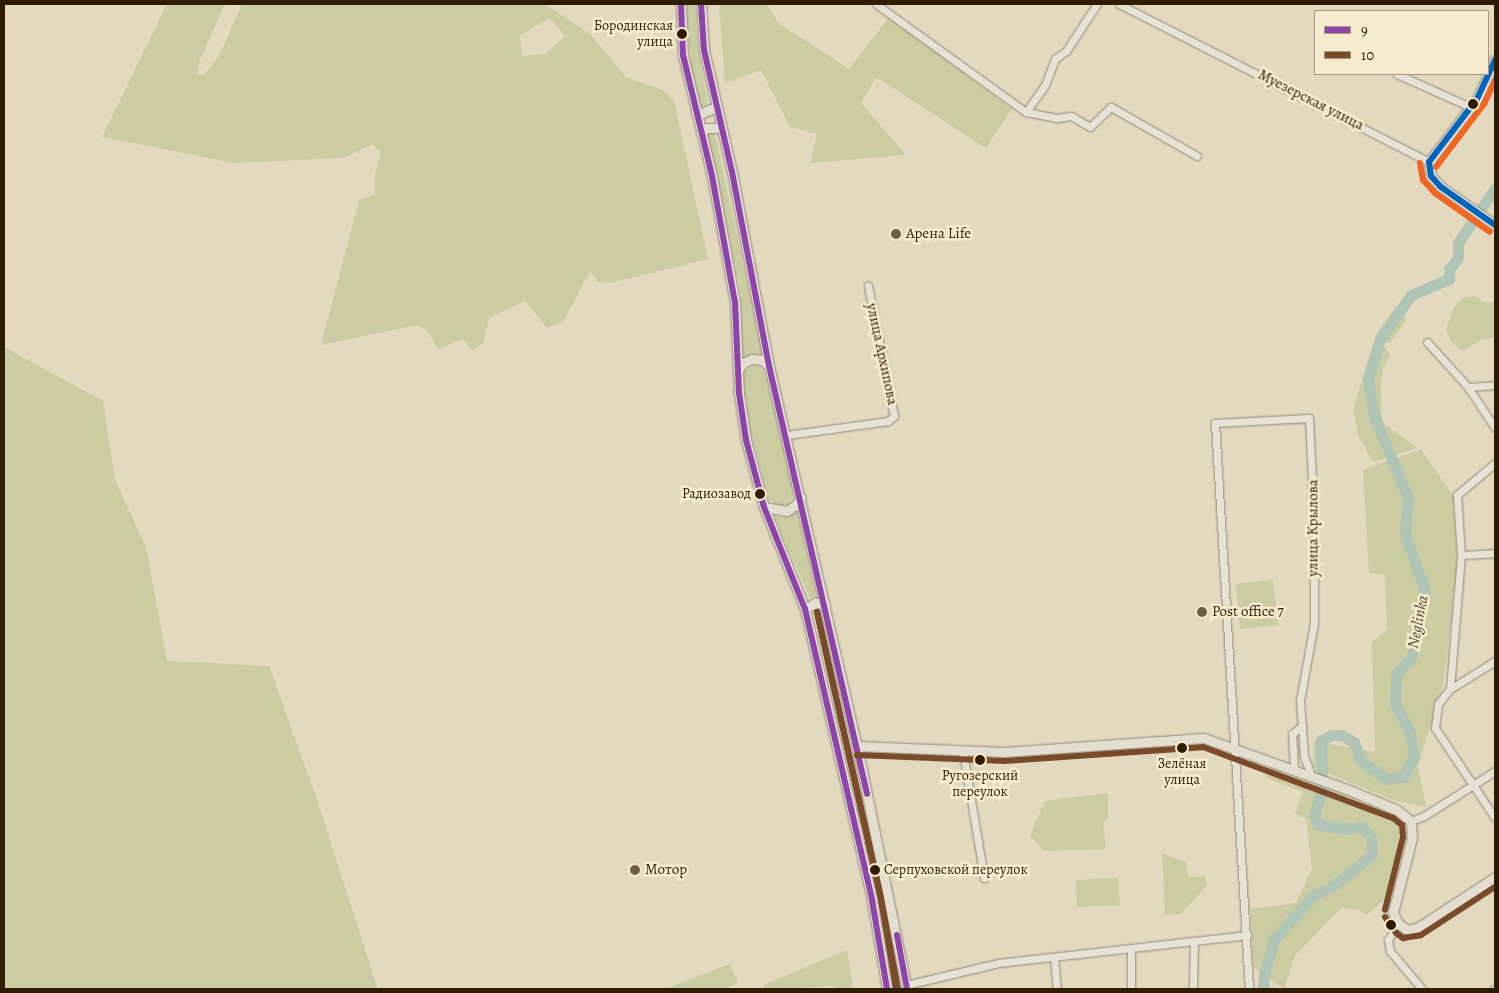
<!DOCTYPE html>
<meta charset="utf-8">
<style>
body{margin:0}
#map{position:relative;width:1499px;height:993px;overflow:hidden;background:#e2d9bf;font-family:Alegreya,serif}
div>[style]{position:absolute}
.green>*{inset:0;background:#cccca2}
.river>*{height:11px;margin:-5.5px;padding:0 5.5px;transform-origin:5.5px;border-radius:5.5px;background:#b0c5b5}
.roads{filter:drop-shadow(0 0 1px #928a79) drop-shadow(0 0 1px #928a79)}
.minor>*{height:7px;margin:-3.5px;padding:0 3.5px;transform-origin:3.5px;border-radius:3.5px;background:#e7e2d6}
.major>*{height:9px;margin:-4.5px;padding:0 4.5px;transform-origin:4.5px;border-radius:4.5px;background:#e3decf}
.bus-1>*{height:6px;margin:-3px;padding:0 3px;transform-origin:3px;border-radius:3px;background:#8e44ad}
.bus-2>*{height:6px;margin:-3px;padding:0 3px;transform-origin:3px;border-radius:3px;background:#7a4b2a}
.bus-3>*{height:6px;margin:-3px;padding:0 3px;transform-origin:3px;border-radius:3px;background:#0065bd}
.bus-4>*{height:6px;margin:-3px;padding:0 3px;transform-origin:3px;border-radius:3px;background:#f26522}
.dots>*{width:14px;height:14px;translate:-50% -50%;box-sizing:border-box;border:2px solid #f6ebcc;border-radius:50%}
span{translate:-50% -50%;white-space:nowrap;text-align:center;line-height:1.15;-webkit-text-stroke:5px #f6ebcc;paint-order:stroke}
.bus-label{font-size:14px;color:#2f1c04}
.right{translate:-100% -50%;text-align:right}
.left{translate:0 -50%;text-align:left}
.street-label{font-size:15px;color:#2f1c04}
.poi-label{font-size:15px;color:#2f1c04}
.water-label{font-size:16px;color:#4f4c38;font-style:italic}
.frame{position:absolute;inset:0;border:5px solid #2f1c04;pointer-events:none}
.legend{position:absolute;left:1314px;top:10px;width:175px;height:65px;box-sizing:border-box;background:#f6ebcc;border:1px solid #a6987c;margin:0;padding:6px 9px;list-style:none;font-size:15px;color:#2f1c04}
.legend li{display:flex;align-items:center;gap:10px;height:25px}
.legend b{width:25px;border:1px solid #a6987c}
</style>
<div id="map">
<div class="green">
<i style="clip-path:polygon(evenodd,167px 4px,225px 4px,199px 62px,197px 74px,204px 75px,219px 56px,242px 4px,545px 4px,590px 34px,626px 77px,662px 90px,674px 101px,708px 259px,610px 283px,598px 282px,590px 271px,563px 322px,547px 328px,525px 301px,489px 318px,483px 343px,473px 351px,463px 339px,439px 349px,425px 329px,417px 325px,321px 345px,359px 200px,375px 194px,375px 174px,381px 152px,372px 144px,344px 158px,233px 163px,102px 137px,167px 4px,550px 18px,565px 36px,545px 54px,523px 56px,519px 36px,550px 18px)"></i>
<i style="clip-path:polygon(686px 4px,695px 4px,697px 43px,708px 104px,704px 107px,699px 104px,691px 67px)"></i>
<i style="clip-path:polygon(719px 4px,767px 4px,778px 23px,849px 69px,889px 17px,1012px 109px,986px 148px,876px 77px,861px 103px,906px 155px,810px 163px,817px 134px,790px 127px,761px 70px,725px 83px)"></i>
<i style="clip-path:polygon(714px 130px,763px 354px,743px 358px,741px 293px,707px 135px)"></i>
<i style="clip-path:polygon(1475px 296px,1486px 303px,1495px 302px,1495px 337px,1482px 340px,1462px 351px,1451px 342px,1446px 329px,1454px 306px,1463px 298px)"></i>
<i style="clip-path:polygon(1396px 306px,1404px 312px,1406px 320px,1390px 343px,1385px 343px,1377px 334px)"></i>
<i style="clip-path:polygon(1373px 344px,1384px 347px,1391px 354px,1383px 368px,1381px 385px,1381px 414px,1384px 424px,1418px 448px,1373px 462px,1358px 435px,1353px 409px)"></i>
<i style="clip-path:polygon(4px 347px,103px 401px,115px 480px,146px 547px,167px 661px,269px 666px,316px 797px,378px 989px,4px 989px)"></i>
<i style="clip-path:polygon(752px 366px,759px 367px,765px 373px,795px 490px,790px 504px,784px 507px,776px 505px,769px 499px,751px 434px,742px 379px,743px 372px)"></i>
<i style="clip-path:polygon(1421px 449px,1454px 497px,1457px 571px,1443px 687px,1418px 765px,1426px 807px,1396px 801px,1313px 767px,1313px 741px,1375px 752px,1372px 642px,1387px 629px,1385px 575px,1369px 573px,1363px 470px)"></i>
<i style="clip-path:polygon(797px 511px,816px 597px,810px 598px,774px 515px,783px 518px)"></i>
<i style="clip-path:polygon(1273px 580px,1278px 625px,1240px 629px,1236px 584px)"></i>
<i style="clip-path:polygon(817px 611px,822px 613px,838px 700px,856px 767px,869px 827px,866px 833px,861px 828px,814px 615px)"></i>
<i style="clip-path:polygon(1269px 765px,1395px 815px,1404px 824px,1401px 857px,1392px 892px,1367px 915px,1356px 909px,1341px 908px,1295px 956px,1284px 989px,1253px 967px,1250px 909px,1296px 903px,1312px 869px,1306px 819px,1295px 813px,1303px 792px,1265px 777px)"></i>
<i style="clip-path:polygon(1108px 793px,1108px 818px,1103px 824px,1106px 849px,1044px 851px,1030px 835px,1045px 801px)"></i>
<i style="clip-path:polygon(871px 841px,888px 919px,901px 989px,894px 989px,883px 920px,863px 842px)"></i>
<i style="clip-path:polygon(1162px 853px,1186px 862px,1188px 877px,1205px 876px,1207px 885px,1181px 914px,1165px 915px)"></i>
<i style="clip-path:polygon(1118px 878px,1120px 905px,1077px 907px,1076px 880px)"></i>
<i style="clip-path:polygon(847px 950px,853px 989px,836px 989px,836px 986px,764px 989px,763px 985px)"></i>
<i style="clip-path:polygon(730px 964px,738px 983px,725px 989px,665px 989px)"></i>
</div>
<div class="river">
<i style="left:1263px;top:989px;width:16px;rotate:-86deg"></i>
<i style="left:1264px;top:973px;width:37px;rotate:-73deg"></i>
<i style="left:1275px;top:938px;width:58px;rotate:-47.8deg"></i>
<i style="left:1314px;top:895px;width:21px;rotate:-25deg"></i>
<i style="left:1333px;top:886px;width:50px;rotate:-38.5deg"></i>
<i style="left:1372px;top:855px;width:17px;rotate:-93deg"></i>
<i style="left:1371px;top:838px;width:16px;rotate:-130deg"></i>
<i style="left:1361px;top:826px;width:13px;rotate:167deg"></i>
<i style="left:1348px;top:829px;width:30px;rotate:-172deg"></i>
<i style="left:1318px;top:825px;width:11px;rotate:-112deg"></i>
<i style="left:1314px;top:815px;width:24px;rotate:-71deg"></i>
<i style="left:1322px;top:792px;width:52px;rotate:-91.1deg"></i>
<i style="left:1321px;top:740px;width:12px;rotate:-24deg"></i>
<i style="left:1332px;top:735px;width:9px"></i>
<i style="left:1341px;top:735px;width:15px;rotate:28deg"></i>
<i style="left:1354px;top:742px;width:19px;rotate:69deg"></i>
<i style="left:1361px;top:760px;width:31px;rotate:38deg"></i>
<i style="left:1385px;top:779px;width:19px;rotate:-6deg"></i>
<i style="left:1404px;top:777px;width:23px;rotate:-65deg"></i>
<i style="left:1414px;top:756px;width:23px;rotate:-100deg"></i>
<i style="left:1410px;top:733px;width:32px;rotate:-118deg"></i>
<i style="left:1395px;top:705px;width:31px;rotate:-88deg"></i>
<i style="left:1396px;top:674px;width:23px;rotate:-47deg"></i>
<i style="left:1412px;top:657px;width:67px;rotate:-78.9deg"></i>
<i style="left:1425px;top:591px;width:60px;rotate:-109.3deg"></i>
<i style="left:1405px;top:534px;width:37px;rotate:-85deg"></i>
<i style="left:1408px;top:497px;width:88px;rotate:-112.8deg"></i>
<i style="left:1374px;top:416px;width:36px;rotate:-99deg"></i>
<i style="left:1368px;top:380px;width:43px;rotate:-73.7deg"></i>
<i style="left:1380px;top:339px;width:54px;rotate:-54.8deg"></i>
<i style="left:1411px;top:295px;width:41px;rotate:-22.8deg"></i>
<i style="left:1449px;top:279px;width:10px;rotate:-90deg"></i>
<i style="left:1449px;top:269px;width:14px;rotate:-51deg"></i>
<i style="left:1458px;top:258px;width:15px;rotate:-90deg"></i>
<i style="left:1458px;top:243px;width:66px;rotate:-56.1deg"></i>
</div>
<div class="roads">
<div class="minor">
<i style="left:876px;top:4px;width:185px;rotate:35.8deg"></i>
<i style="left:1026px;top:112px;width:32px;rotate:11deg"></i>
<i style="left:1057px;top:118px;width:14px;rotate:-8deg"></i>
<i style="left:1071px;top:116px;width:22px;rotate:30deg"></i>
<i style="left:1090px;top:127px;width:29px;rotate:-44deg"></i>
<i style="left:1111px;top:107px;width:99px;rotate:29.7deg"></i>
<i style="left:1119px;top:4px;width:348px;rotate:27deg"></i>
<i style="left:1397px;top:74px;width:80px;rotate:24.3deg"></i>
<i style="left:1026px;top:112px;width:33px;rotate:-55deg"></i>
<i style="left:1045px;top:85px;width:28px;rotate:-69deg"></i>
<i style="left:1055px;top:59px;width:14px;rotate:-36deg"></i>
<i style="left:1066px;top:51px;width:56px;rotate:-56.6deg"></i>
<i style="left:1427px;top:342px;width:61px;rotate:47.7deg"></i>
<i style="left:1468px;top:387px;width:49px;rotate:56.6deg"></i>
<i style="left:1468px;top:387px;width:27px;rotate:-4deg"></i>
<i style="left:787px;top:435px;width:102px;rotate:-7.9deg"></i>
<i style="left:888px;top:421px;width:8px;rotate:-40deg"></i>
<i style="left:894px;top:416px;width:133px;rotate:-101.3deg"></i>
<i style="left:1495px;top:463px;width:50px;rotate:139.9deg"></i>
<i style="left:1457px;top:495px;width:60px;rotate:86.2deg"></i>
<i style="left:1461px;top:555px;width:134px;rotate:94.7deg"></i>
<i style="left:1450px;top:689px;width:19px;rotate:129deg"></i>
<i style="left:1438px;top:704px;width:24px;rotate:97deg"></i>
<i style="left:1435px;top:728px;width:108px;rotate:56.3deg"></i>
<i style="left:1461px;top:555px;width:34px;rotate:-3deg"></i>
<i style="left:1450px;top:689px;width:53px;rotate:-31.9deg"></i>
<i style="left:963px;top:752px;width:128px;rotate:80.5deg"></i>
<i style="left:1294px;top:769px;width:35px;rotate:-93deg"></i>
<i style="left:1292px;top:734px;width:13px;rotate:-39deg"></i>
<i style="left:1411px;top:821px;width:14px;rotate:-21deg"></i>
<i style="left:1424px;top:816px;width:84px;rotate:-32.4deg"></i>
<i style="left:1398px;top:923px;width:20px;rotate:120deg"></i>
<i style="left:1388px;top:940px;width:11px;rotate:80deg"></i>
<i style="left:1390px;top:951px;width:50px;rotate:49.9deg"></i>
<i style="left:1054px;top:957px;width:32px;rotate:85deg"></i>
<i style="left:906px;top:985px;width:95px;rotate:-13.4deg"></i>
<i style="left:998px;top:963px;width:251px;rotate:-6.4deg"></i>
<i style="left:1131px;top:989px;width:41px;rotate:-90deg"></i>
<i style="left:1193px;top:989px;width:47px;rotate:-88.8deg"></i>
<i style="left:1249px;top:989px;width:567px;rotate:-93.44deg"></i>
<i style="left:1215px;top:423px;width:94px;rotate:-3deg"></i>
<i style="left:1309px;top:418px;width:103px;rotate:87.2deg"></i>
<i style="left:1314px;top:521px;width:102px;rotate:90deg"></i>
<i style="left:1314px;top:623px;width:79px;rotate:100.2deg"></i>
<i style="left:1300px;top:701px;width:55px;rotate:85.8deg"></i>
<i style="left:1304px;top:756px;width:20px;rotate:70deg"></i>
<i style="left:1494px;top:989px;width:1px"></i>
</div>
<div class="major">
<i style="left:681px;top:4px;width:51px;rotate:87.8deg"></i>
<i style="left:683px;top:55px;width:124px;rotate:76.5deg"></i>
<i style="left:712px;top:176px;width:128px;rotate:79.7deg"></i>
<i style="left:735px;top:302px;width:91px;rotate:87.5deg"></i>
<i style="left:739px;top:393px;width:48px;rotate:81.5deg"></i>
<i style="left:746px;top:440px;width:69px;rotate:75deg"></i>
<i style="left:764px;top:507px;width:110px;rotate:68.1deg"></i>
<i style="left:805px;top:609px;width:299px;rotate:77deg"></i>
<i style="left:872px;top:900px;width:90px;rotate:80.4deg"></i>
<i style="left:701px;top:4px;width:46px;rotate:86.3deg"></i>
<i style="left:704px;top:50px;width:125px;rotate:77.1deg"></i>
<i style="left:732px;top:172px;width:197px;rotate:79.2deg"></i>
<i style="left:769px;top:366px;width:390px;rotate:77deg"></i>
<i style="left:857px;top:746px;width:248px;rotate:78.4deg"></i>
<i style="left:1495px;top:60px;width:43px;rotate:114.8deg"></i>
<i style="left:1477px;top:99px;width:79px;rotate:127.3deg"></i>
<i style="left:1429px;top:162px;width:14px;rotate:82deg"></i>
<i style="left:1431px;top:176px;width:15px;rotate:48deg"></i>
<i style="left:1441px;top:187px;width:66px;rotate:35.1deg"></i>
<i style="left:696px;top:112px;width:6px;rotate:9deg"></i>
<i style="left:702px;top:113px;width:15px;rotate:-23deg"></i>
<i style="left:701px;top:132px;width:7px;rotate:-34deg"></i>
<i style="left:707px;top:128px;width:14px"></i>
<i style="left:738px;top:370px;width:9px;rotate:-54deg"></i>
<i style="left:743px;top:363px;width:10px;rotate:-24deg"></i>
<i style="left:752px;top:359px;width:10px;rotate:6deg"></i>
<i style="left:762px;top:360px;width:9px;rotate:41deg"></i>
<i style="left:764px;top:507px;width:23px;rotate:10deg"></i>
<i style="left:787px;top:511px;width:11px;rotate:-34deg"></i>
<i style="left:796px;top:505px;width:9px;rotate:-58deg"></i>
<i style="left:805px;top:609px;width:12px;rotate:-31deg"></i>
<i style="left:815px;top:603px;width:10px;rotate:6deg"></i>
<i style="left:857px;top:746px;width:147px;rotate:2.3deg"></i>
<i style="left:1004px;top:752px;width:200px;rotate:-4deg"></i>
<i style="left:1204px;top:738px;width:154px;rotate:19.7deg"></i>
<i style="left:1349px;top:790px;width:52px;rotate:22.6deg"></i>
<i style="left:1397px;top:810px;width:18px;rotate:38deg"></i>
<i style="left:1411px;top:821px;width:17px;rotate:87deg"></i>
<i style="left:1412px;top:838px;width:76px;rotate:104.4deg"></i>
<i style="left:1393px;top:912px;width:12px;rotate:66deg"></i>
<i style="left:1398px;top:923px;width:11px;rotate:38deg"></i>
<i style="left:1407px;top:930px;width:12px;rotate:-14deg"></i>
<i style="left:1419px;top:927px;width:91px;rotate:-33.3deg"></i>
</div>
</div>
<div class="bus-1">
<i style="left:681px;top:4px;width:51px;rotate:87.8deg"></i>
<i style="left:683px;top:55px;width:124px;rotate:76.5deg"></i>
<i style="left:712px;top:176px;width:128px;rotate:79.7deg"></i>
<i style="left:735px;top:302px;width:91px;rotate:87.5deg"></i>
<i style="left:739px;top:393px;width:48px;rotate:81.5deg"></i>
<i style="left:746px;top:440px;width:69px;rotate:75deg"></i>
<i style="left:764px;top:507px;width:110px;rotate:68.1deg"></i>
<i style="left:805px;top:609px;width:299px;rotate:77deg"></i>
<i style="left:872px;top:900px;width:90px;rotate:80.4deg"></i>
<i style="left:701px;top:4px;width:46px;rotate:86.3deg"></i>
<i style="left:704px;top:50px;width:125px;rotate:77.1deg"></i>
<i style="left:732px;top:172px;width:197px;rotate:79.2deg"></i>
<i style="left:769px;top:366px;width:439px;rotate:77.1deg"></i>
<i style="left:897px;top:935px;width:55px;rotate:79.5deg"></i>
</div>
<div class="bus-2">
<i style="left:857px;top:755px;width:148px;rotate:2.3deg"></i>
<i style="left:1005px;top:761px;width:198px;rotate:-4deg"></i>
<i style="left:1203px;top:747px;width:203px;rotate:20.5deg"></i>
<i style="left:1393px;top:818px;width:11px;rotate:38deg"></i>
<i style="left:1402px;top:825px;width:12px;rotate:85deg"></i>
<i style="left:1403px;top:837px;width:75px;rotate:103.9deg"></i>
<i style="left:1385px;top:917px;width:19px;rotate:55deg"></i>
<i style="left:1396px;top:933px;width:9px;rotate:36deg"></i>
<i style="left:1403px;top:938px;width:18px;rotate:-9deg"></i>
<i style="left:1421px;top:935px;width:88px;rotate:-33deg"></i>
<i style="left:896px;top:988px;width:91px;rotate:-99.5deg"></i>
<i style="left:881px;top:898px;width:293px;rotate:-102.6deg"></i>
<i style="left:817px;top:612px;width:289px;rotate:77.4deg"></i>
<i style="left:880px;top:894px;width:97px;rotate:79.3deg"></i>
</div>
<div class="bus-3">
<i style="left:1429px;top:162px;width:79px;rotate:-52.7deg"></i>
<i style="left:1477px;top:99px;width:43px;rotate:-65.2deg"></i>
<i style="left:1429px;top:162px;width:14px;rotate:82deg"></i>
<i style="left:1431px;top:176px;width:15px;rotate:48deg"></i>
<i style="left:1441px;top:187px;width:66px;rotate:35.1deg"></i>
</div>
<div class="bus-4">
<i style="left:1420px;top:163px;width:17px;rotate:80deg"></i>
<i style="left:1423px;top:180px;width:18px;rotate:47deg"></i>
<i style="left:1435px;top:193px;width:67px;rotate:35.3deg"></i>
<i style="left:1436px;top:167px;width:79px;rotate:-52.7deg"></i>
<i style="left:1484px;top:104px;width:26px;rotate:-65deg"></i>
</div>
<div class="dots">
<i style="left:682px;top:34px;background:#2f1c04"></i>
<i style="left:1473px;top:104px;background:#2f1c04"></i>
<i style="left:896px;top:234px;background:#6e5e45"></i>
<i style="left:760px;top:494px;background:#2f1c04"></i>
<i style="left:1202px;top:612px;background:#6e5e45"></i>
<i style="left:1182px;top:748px;background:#2f1c04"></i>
<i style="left:980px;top:760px;background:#2f1c04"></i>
<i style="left:635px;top:870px;background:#6e5e45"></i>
<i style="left:875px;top:870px;background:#2f1c04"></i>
<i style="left:1391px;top:925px;background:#2f1c04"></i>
</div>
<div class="bus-label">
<span class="right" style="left:673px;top:34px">Бородинская<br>улица</span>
<span class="right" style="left:751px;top:494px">Радиозавод</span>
<span style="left:1182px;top:772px">Зелёная<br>улица</span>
<span style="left:980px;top:784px">Ругозерский<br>переулок</span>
<span class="left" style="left:884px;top:870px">Серпуховской переулок</span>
</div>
<div class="street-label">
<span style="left:1311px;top:100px;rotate:27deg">Муезерская улица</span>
<span style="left:882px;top:354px;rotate:78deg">улица Архипова</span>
<span style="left:1313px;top:528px;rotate:-90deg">улица Крылова</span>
</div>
<div class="poi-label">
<span class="left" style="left:906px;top:234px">Арена Life</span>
<span class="left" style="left:1212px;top:612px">Post office 7</span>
<span class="left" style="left:645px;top:870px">Мотор</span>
</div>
<div class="water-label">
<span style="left:1418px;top:622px;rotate:-79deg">Neglinka</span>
</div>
<div class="frame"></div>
<ul class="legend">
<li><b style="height:6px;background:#8e44ad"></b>9</li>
<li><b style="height:6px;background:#7a4b2a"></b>10</li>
</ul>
</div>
